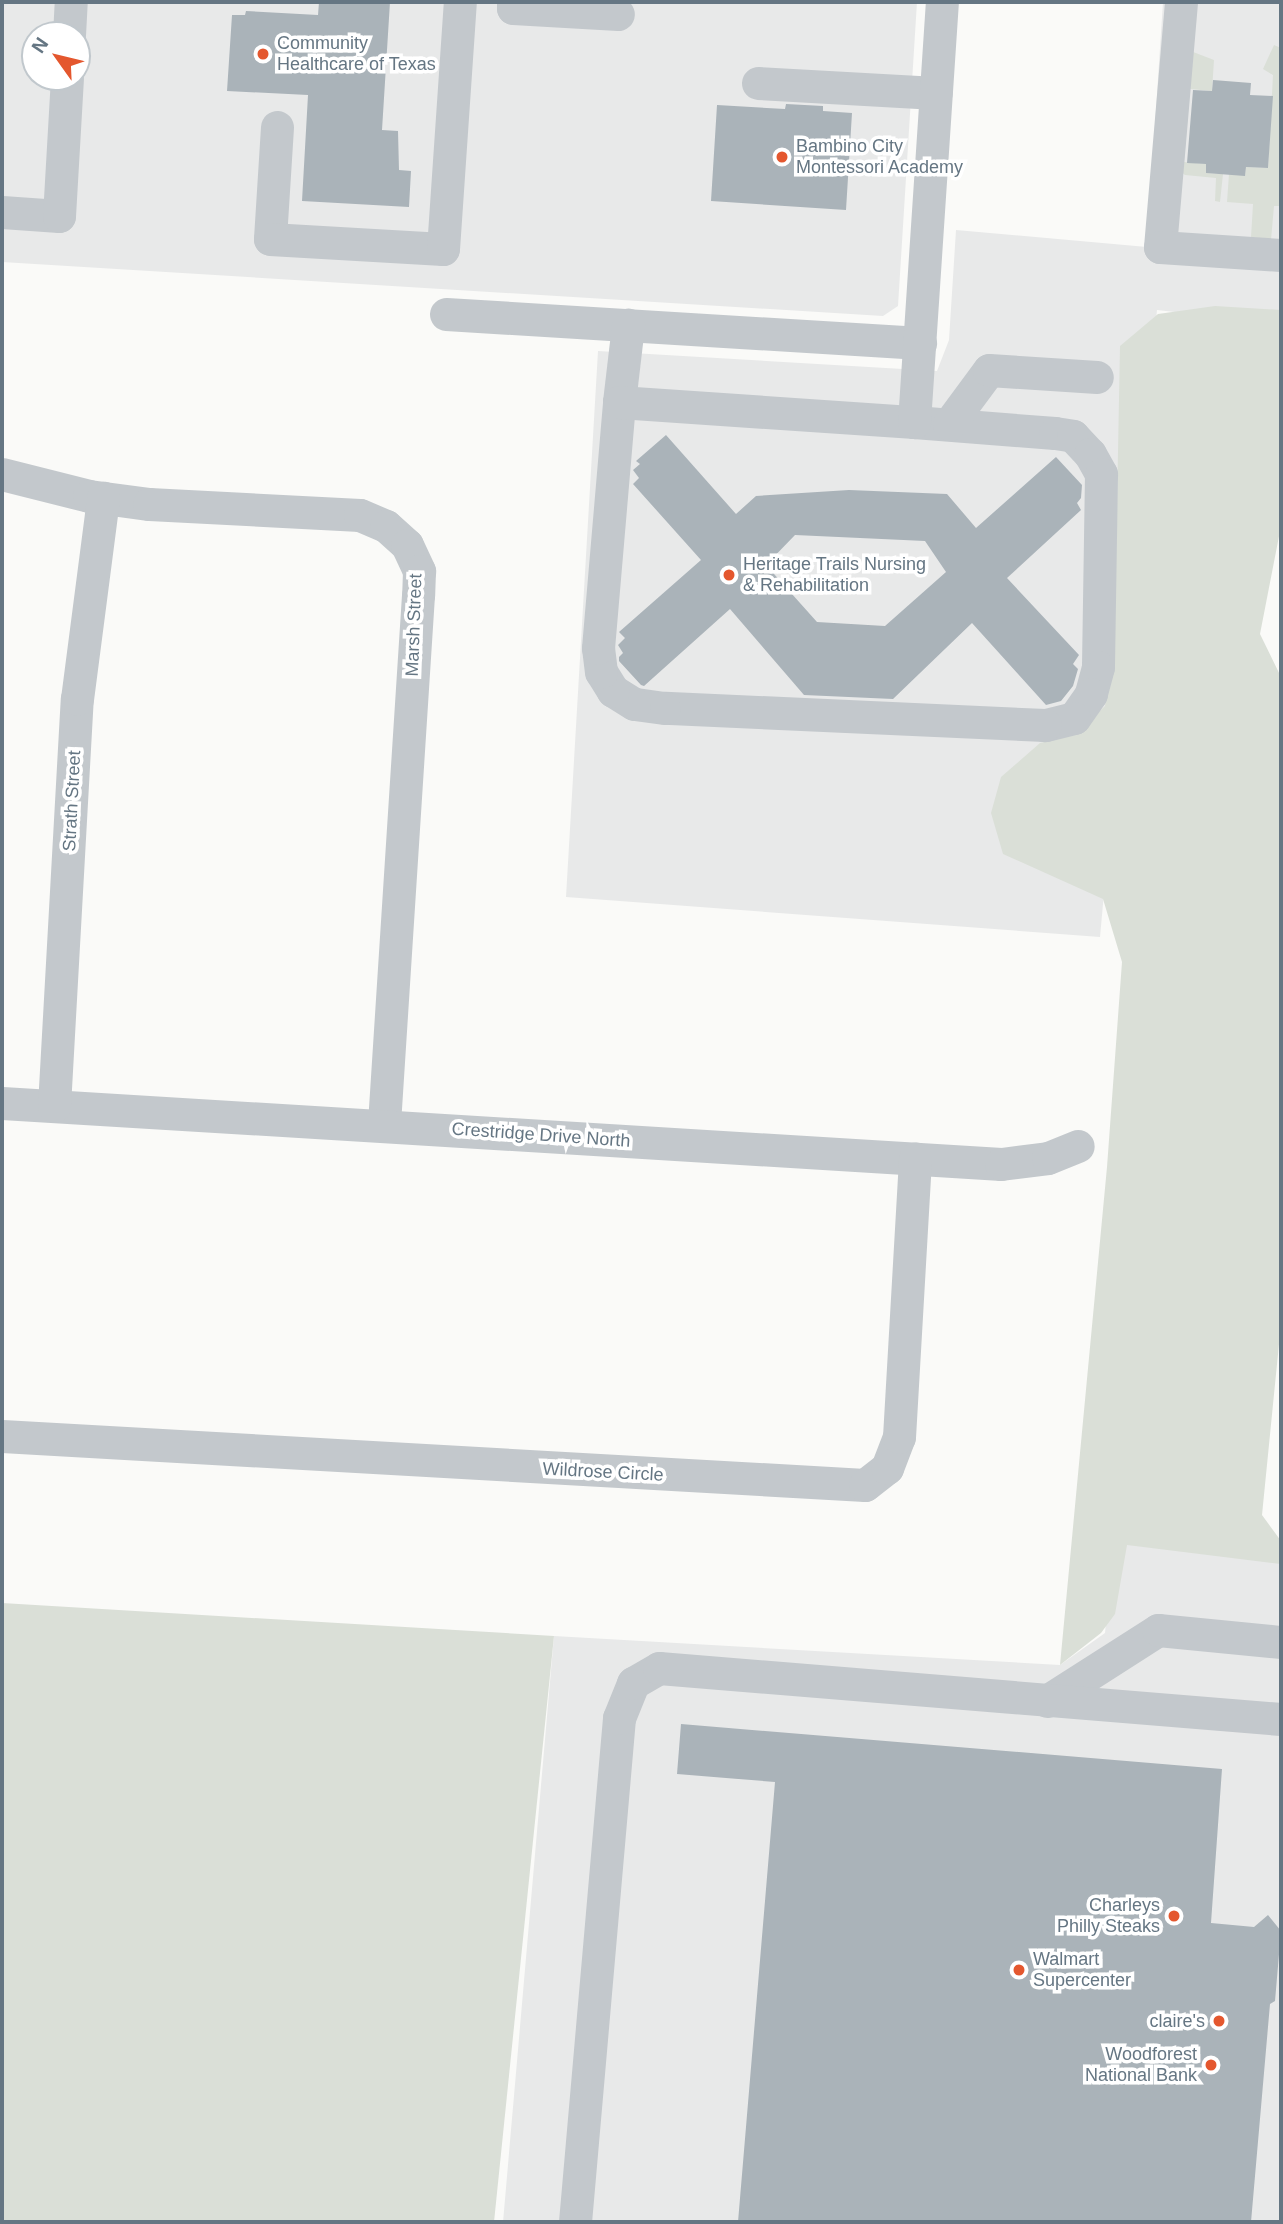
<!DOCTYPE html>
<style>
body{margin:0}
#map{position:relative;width:1283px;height:2224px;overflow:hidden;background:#fafaf8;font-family:Arial,sans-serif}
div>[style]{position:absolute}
.built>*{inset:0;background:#e8e9e9}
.green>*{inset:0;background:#dadfd7}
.building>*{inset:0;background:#aab3b9}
.minor>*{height:33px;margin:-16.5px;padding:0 16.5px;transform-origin:16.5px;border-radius:16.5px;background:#c3c8cc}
.dots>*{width:19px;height:19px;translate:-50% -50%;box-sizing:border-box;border:4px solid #fff;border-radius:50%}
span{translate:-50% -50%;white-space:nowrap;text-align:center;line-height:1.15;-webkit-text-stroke:7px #fff;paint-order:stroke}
.poi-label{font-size:18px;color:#657683}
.left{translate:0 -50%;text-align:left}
.right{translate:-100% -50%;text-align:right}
.street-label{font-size:18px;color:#657683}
.frame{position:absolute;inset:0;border:4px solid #657683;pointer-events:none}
.north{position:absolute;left:21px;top:21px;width:70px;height:70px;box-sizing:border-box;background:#fff;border:2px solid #c1c8cd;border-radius:50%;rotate:304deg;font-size:19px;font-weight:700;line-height:28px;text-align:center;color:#657683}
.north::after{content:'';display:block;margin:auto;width:24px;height:32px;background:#e4572e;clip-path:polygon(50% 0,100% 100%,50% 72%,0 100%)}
</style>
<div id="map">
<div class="built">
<i style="clip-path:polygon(evenodd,2px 2px,917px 2px,898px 306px,883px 316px,2px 262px,2px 2px,35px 35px,77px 35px,77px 77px,35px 77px,35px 35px)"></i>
<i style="clip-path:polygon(1163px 2px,1281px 2px,1281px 324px,1157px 310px,1100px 937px,566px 897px,598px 351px,937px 371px,949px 340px,956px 230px,1147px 247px)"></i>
<i style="clip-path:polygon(1114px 1533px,1281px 1550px,1281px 2222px,503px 2222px,554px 1636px,1060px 1665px,1105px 1633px)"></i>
</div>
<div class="green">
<i style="clip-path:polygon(1274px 45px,1281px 48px,1281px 206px,1274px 206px,1271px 240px,1251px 237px,1253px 204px,1227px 202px,1229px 174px,1245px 175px,1246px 167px,1268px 168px,1273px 75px,1263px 69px)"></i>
<i style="clip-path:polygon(1188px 50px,1214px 60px,1212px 91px,1190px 89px,1184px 162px,1206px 164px,1206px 173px,1223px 174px,1220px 202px,1215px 201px,1216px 178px,1185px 175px,1180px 171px)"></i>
<i style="clip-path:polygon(1215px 306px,1281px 310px,1281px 526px,1260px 634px,1281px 677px,1281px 1324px,1262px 1515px,1281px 1541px,1281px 1564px,1127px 1545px,1115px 1614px,1101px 1633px,1060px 1665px,1107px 1167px,1122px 962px,1103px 899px,1003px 854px,991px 813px,1001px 777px,1040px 743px,1076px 734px,1105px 706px,1115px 610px,1120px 346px,1158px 314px)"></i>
<i style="clip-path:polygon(2px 1603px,554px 1636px,494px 2222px,2px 2222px)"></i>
</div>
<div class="building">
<i style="clip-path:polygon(319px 2px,390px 2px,382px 130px,398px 131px,399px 170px,411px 171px,409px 207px,302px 201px,308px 95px,227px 91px,232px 15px,245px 15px,246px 11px,318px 15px)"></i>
<i style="clip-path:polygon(1213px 80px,1251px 83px,1250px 95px,1273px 96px,1268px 168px,1246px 167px,1245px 176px,1206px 173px,1206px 164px,1187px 163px,1193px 90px,1212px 91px)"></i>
<i style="clip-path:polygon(786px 104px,823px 106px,823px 111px,852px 113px,846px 210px,711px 201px,717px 105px,785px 109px)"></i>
<i style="clip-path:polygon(evenodd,666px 435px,736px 514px,756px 496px,849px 490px,947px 494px,976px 528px,1056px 457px,1082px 485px,1081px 498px,1077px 503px,1081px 510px,1007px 578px,1079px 655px,1073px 664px,1078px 669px,1073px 686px,1061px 701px,1046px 705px,972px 623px,893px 699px,804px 695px,730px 609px,644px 686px,641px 685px,619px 661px,619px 657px,623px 653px,618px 645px,625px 638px,619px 632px,701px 560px,633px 484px,639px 478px,633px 470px,640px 464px,636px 461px,666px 435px,795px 535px,925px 541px,946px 572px,885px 626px,817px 622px,766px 565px,795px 535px)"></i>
<i style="clip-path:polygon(681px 1724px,1222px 1769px,1211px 1923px,1254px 1927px,1268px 1915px,1281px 1931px,1275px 2001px,1270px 2004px,1251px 2222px,738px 2222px,775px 1782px,677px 1774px)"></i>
</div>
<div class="minor">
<i style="left:513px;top:2px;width:6px;rotate:90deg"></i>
<i style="left:513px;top:8px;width:105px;rotate:3.3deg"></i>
<i style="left:1181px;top:2px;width:246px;rotate:94.9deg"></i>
<i style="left:1160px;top:247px;width:121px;rotate:3.8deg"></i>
<i style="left:69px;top:35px;width:33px;rotate:-87deg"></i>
<i style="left:758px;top:83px;width:178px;rotate:3.2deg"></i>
<i style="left:277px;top:127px;width:112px;rotate:93.6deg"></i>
<i style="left:270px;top:239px;width:173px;rotate:3.3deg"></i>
<i style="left:443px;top:249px;width:248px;rotate:-86.1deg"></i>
<i style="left:2px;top:212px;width:57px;rotate:4deg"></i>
<i style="left:59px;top:216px;width:139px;rotate:-86.7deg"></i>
<i style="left:446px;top:314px;width:475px;rotate:3.5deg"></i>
<i style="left:619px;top:402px;width:78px;rotate:-83.3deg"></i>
<i style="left:914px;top:422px;width:141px;rotate:4.5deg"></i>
<i style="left:1055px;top:433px;width:18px;rotate:9deg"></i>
<i style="left:1073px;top:436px;width:25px;rotate:47deg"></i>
<i style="left:1090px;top:454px;width:23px;rotate:61deg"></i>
<i style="left:1101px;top:474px;width:193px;rotate:90.9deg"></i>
<i style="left:1098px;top:667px;width:28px;rotate:105deg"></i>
<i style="left:1091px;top:694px;width:29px;rotate:125deg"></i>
<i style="left:1074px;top:718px;width:30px;rotate:166deg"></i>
<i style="left:1045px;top:725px;width:381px;rotate:-177.4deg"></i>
<i style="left:664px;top:708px;width:30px;rotate:-172deg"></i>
<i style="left:634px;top:704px;width:25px;rotate:-148deg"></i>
<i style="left:613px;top:691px;width:22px;rotate:-122deg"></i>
<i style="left:601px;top:672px;width:24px;rotate:-97deg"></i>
<i style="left:598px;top:648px;width:247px;rotate:-85.1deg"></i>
<i style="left:619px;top:402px;width:296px;rotate:3.9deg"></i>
<i style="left:914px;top:422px;width:421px;rotate:-86.2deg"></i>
<i style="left:949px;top:424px;width:67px;rotate:-53.5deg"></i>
<i style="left:989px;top:370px;width:108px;rotate:3.7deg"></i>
<i style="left:2px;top:474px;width:90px;rotate:14.2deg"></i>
<i style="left:89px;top:496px;width:61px;rotate:7.6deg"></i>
<i style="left:149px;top:504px;width:211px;rotate:3deg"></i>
<i style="left:360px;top:515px;width:28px;rotate:23deg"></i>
<i style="left:386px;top:526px;width:28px;rotate:42deg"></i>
<i style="left:407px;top:545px;width:29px;rotate:65deg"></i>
<i style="left:419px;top:571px;width:24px;rotate:92deg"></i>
<i style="left:418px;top:595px;width:530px;rotate:93.68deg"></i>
<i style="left:2px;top:1103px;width:1001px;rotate:3.49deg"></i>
<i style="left:1001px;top:1164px;width:47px;rotate:-7.3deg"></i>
<i style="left:1048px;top:1158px;width:32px;rotate:-22deg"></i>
<i style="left:54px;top:1106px;width:408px;rotate:-86.8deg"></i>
<i style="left:77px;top:699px;width:203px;rotate:-82.6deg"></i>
<i style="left:2px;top:1436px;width:864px;rotate:3.25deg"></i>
<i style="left:865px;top:1485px;width:28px;rotate:-38deg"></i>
<i style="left:887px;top:1468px;width:33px;rotate:-69deg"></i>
<i style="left:899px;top:1437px;width:279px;rotate:-86.7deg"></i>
<i style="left:1047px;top:1701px;width:132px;rotate:-32.6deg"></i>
<i style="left:1158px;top:1630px;width:124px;rotate:5.6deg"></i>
<i style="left:575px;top:2222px;width:506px;rotate:-85.01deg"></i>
<i style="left:619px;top:1718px;width:38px;rotate:-68deg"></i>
<i style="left:633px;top:1683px;width:30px;rotate:-30deg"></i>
<i style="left:659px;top:1668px;width:624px;rotate:4.69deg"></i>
</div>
<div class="dots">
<i style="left:263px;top:54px;background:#e4572e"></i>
<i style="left:782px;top:157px;background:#e4572e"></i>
<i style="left:729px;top:575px;background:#e4572e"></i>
<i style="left:1174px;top:1916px;background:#e4572e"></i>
<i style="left:1019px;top:1970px;background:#e4572e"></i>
<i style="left:1219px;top:2021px;background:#e4572e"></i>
<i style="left:1211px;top:2065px;background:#e4572e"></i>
</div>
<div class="poi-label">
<span class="left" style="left:277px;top:54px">Community<br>Healthcare of Texas</span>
<span class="left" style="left:796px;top:157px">Bambino City<br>Montessori Academy</span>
<span class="left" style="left:743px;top:575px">Heritage Trails Nursing<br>&amp; Rehabilitation</span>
<span class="right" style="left:1160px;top:1916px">Charleys<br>Philly Steaks</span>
<span class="left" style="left:1033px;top:1970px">Walmart<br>Supercenter</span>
<span class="right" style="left:1205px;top:2021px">claire's</span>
<span class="right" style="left:1197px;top:2065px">Woodforest<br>National Bank</span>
</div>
<div class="street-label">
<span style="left:414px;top:625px;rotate:-88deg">Marsh Street</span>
<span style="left:72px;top:801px;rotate:-87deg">Strath Street</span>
<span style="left:541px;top:1135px;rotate:4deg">Crestridge Drive North</span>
<span style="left:603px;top:1472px;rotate:3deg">Wildrose Circle</span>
</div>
<div class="frame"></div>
<div class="north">N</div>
</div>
